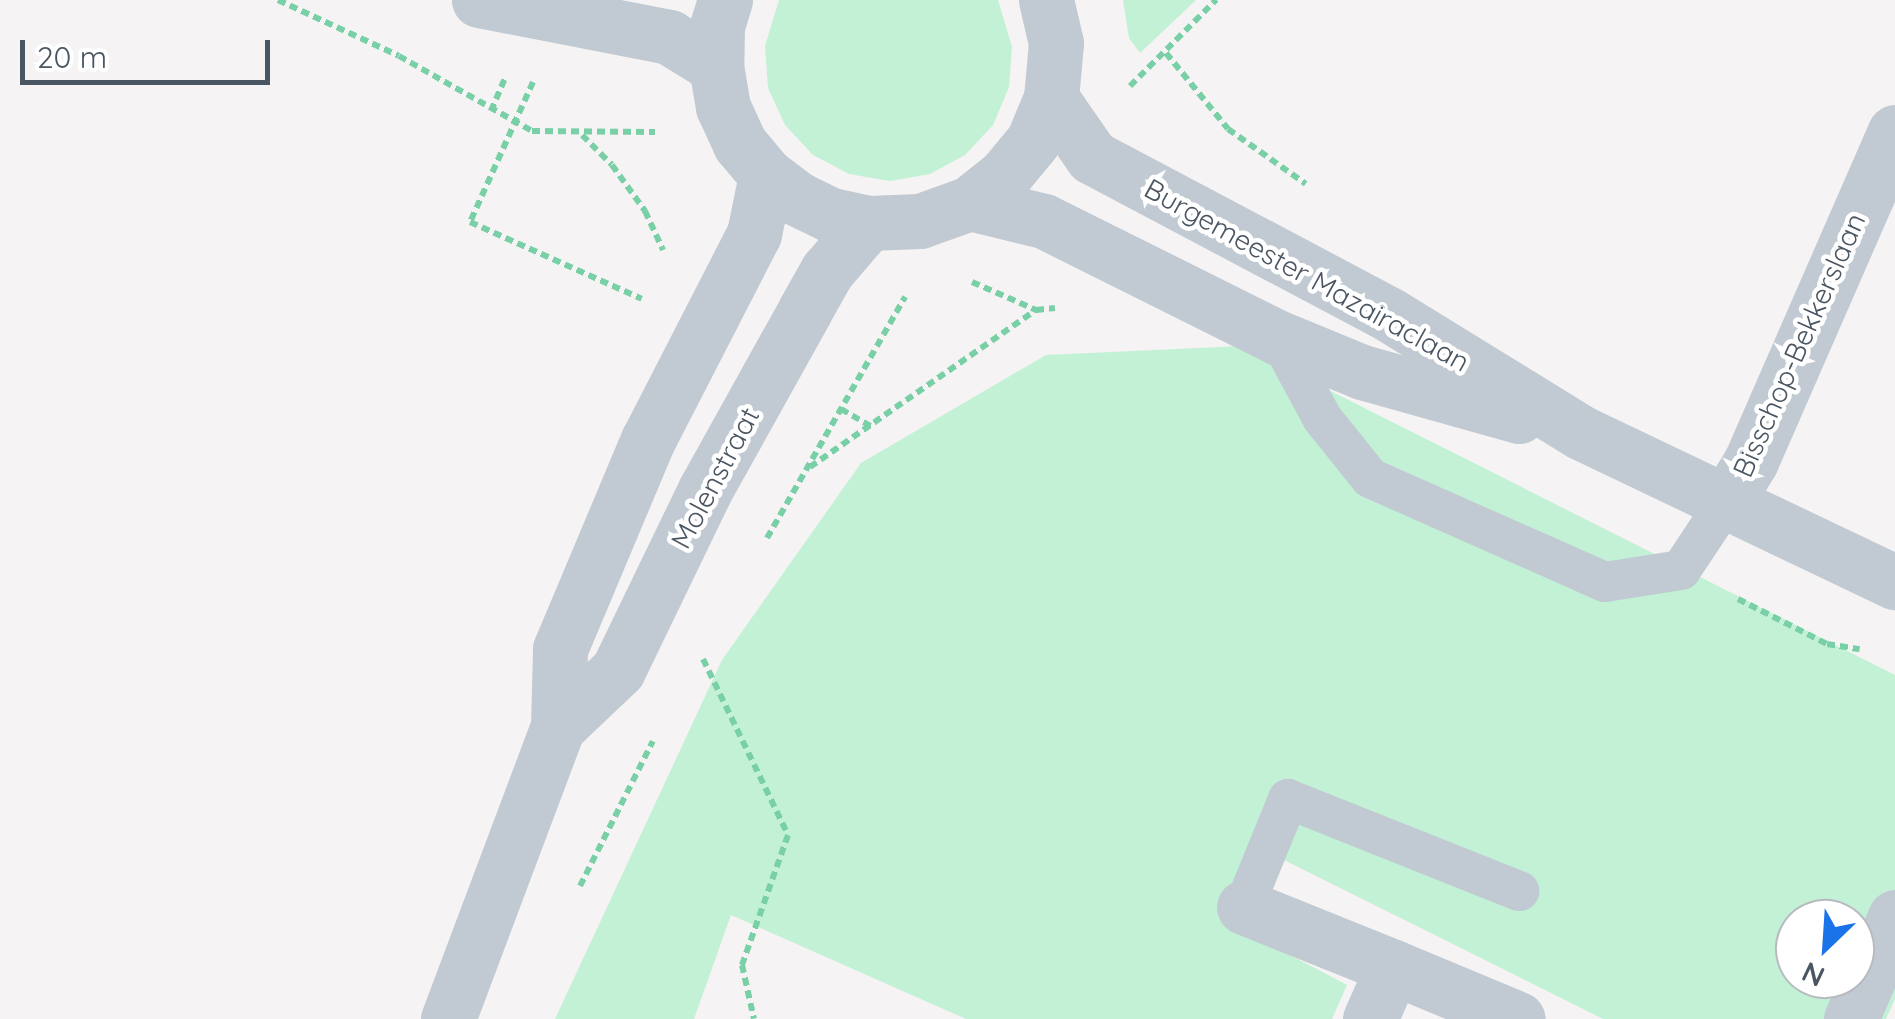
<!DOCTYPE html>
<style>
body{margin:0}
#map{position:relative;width:1895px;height:1019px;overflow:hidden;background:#f5f3f3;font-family:Quicksand,sans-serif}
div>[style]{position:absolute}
.green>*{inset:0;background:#c3f1d5}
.path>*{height:6px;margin-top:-3px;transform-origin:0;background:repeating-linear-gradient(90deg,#7ad0a6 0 8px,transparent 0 13px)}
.service>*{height:40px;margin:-20px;padding:0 20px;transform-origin:20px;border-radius:20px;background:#c1cad2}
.minor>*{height:55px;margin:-27.5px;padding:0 27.5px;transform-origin:27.5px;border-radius:27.5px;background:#c1cad2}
.tertiary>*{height:55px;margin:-27.5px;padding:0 27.5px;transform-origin:27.5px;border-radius:27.5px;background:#c1cad2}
span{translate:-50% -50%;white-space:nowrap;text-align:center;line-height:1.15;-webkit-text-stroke:9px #fff;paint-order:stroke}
.street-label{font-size:28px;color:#4a5661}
.north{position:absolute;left:1775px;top:899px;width:100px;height:100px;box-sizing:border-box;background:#fff;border:2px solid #b7bbc0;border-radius:50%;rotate:205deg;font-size:28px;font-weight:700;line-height:40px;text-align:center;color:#4a5661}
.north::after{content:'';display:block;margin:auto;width:35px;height:45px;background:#1a73e8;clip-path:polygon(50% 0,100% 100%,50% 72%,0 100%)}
.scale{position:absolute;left:20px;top:40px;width:250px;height:45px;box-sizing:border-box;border:5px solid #4a5661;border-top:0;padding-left:12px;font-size:30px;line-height:35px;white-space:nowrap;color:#4a5661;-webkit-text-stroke:8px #fff;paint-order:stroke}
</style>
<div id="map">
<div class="green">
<i style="clip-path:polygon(779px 0,998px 0,1012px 47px,1009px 87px,993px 125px,965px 155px,930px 174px,890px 181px,849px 174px,813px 155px,785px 125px,768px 88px,765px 46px)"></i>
<i style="clip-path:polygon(1123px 0,1196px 0,1140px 53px,1129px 38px)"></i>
<i style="clip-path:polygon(evenodd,1241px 346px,1895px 675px,1895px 999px,1886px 1019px,1603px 1019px,1266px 851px,1246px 932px,1347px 985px,1332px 1019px,966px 1019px,731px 915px,694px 1019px,555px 1019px,722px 660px,861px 463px,1046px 355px,1241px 346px,1795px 919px,1855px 919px,1855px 979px,1795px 979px,1795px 919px)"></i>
</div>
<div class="path">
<i style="left:278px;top:0;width:133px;rotate:24.8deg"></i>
<i style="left:399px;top:56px;width:153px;rotate:29.4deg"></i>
<i style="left:532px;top:131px;width:123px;rotate:0.5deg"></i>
<i style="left:1166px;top:53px;width:98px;rotate:50.8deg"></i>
<i style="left:1228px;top:129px;width:95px;rotate:35.2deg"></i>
<i style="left:533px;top:82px;width:154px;rotate:114.2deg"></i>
<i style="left:470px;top:222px;width:188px;rotate:24.1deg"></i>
<i style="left:1130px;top:86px;width:122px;rotate:-45deg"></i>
<i style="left:491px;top:111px;width:38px;rotate:-67deg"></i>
<i style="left:582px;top:135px;width:42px;rotate:45deg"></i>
<i style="left:612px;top:165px;width:57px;rotate:54.3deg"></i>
<i style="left:645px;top:211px;width:43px;rotate:65.2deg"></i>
<i style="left:972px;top:282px;width:70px;rotate:23.6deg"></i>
<i style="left:841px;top:409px;width:34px;rotate:30deg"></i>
<i style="left:810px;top:467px;width:275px;rotate:-34.8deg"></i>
<i style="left:1036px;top:310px;width:19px;rotate:-6deg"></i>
<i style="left:767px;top:538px;width:278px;rotate:-60.2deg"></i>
<i style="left:1738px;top:599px;width:100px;rotate:26.8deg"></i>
<i style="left:1827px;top:644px;width:33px;rotate:9deg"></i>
<i style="left:703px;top:659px;width:195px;rotate:64.2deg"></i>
<i style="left:788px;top:835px;width:138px;rotate:109.5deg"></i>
<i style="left:742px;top:965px;width:55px;rotate:77.5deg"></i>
<i style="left:580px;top:886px;width:162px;rotate:-63.3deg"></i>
</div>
<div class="service">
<i style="left:1279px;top:338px;width:91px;rotate:61.7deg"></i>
<i style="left:1322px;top:418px;width:77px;rotate:51.3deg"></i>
<i style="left:1370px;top:478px;width:257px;rotate:23.9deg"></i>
<i style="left:1605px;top:582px;width:77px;rotate:-9deg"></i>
<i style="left:1681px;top:570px;width:82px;rotate:-56.5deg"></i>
<i style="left:1244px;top:907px;width:117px;rotate:-67.8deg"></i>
<i style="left:1288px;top:799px;width:249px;rotate:21.7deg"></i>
</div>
<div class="minor">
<i style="left:1726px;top:502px;width:48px;rotate:-58.6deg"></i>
<i style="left:1751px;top:461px;width:359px;rotate:-66.4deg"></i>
<i style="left:558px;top:727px;width:83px;rotate:-43.5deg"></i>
<i style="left:618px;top:670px;width:200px;rotate:-64.2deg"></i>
<i style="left:705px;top:490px;width:206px;rotate:-60.9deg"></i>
<i style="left:805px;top:310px;width:45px;rotate:-60.6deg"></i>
<i style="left:827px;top:271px;width:63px;rotate:-49.5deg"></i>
<i style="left:1244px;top:907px;width:161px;rotate:21.9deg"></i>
<i style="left:448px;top:1019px;width:312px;rotate:-69.4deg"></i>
<i style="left:558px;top:727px;width:78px;rotate:-88.5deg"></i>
<i style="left:560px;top:649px;width:227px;rotate:-67.2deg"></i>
<i style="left:648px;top:440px;width:232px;rotate:-62.8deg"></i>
<i style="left:754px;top:234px;width:60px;rotate:-78.5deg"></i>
<i style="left:1370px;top:1019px;width:57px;rotate:-66.1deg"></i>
<i style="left:1393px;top:967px;width:135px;rotate:22.6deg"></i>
<i style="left:1851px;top:1019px;width:111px;rotate:-66.7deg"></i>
</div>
<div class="tertiary">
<i style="left:479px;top:0;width:194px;rotate:11deg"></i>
<i style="left:669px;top:37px;width:55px;rotate:31.7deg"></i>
<i style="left:725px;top:0;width:28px;rotate:107deg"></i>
<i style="left:717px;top:27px;width:39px;rotate:91deg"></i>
<i style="left:716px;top:66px;width:42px;rotate:80.3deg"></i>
<i style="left:723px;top:107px;width:41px;rotate:65.3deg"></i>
<i style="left:740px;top:144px;width:40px;rotate:50deg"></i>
<i style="left:766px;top:175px;width:38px;rotate:37deg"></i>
<i style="left:796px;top:198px;width:39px;rotate:26deg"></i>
<i style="left:831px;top:215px;width:38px;rotate:12deg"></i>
<i style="left:868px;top:223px;width:52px;rotate:-2.2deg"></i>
<i style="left:920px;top:221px;width:53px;rotate:-19.8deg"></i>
<i style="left:970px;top:203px;width:45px;rotate:-38.7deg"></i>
<i style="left:1005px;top:175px;width:44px;rotate:-50.5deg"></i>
<i style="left:1033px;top:141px;width:47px;rotate:-67.3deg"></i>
<i style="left:1051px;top:98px;width:55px;rotate:-84.8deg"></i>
<i style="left:1056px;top:43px;width:44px;rotate:-103.1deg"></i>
<i style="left:1051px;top:98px;width:72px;rotate:55.2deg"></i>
<i style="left:1092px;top:157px;width:337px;rotate:27.9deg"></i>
<i style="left:1390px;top:315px;width:225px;rotate:31.6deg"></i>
<i style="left:1582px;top:433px;width:347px;rotate:25.5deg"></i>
<i style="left:970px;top:203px;width:76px;rotate:13.7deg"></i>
<i style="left:1044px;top:221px;width:263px;rotate:26.5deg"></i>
<i style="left:1279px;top:338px;width:90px;rotate:22.3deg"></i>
<i style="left:1362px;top:372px;width:163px;rotate:15.7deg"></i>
</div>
<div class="street-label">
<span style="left:1307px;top:275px;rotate:29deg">Burgemeester Mazairaclaan</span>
<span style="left:1799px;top:345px;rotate:-66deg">Bisschop-Bekkerslaan</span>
<span style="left:715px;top:478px;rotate:-62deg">Molenstraat</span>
</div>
<div class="north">N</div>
<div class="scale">20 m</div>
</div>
